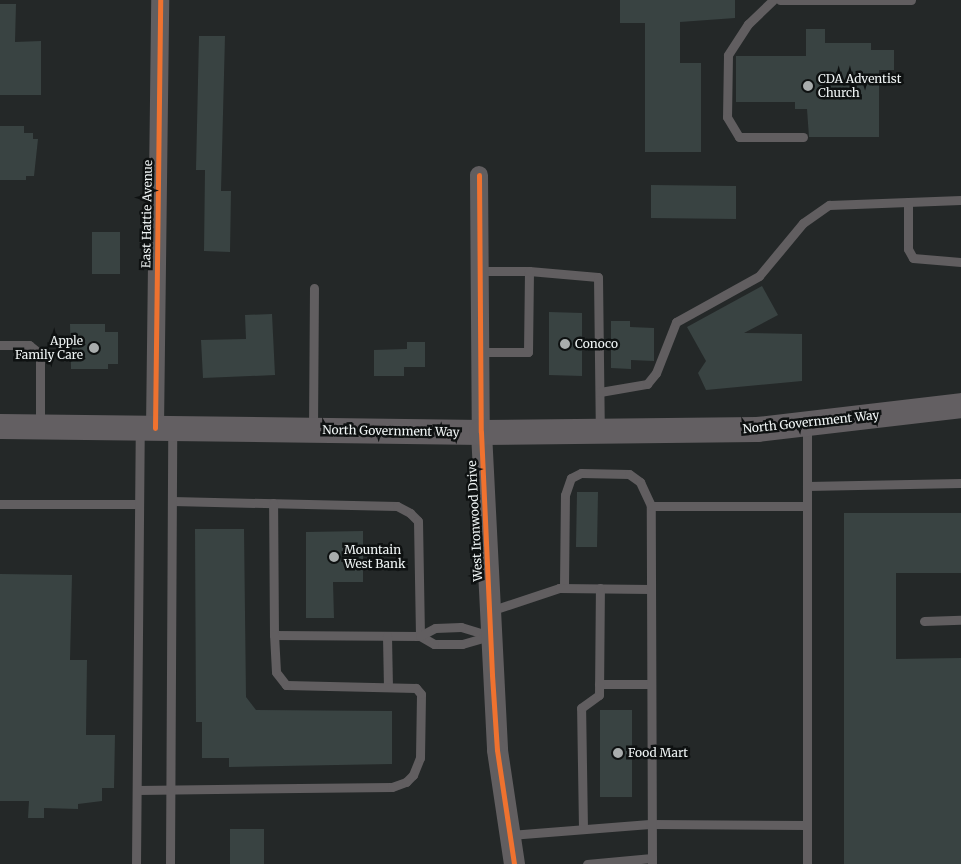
<!DOCTYPE html>
<style>
body{margin:0}
#map{position:relative;width:961px;height:864px;overflow:hidden;background:#242828;font-family:Merriweather,serif}
div>[style]{position:absolute}
.building>*{inset:0;background:#394342}
.service>*{height:9px;margin:-4.5px;padding:0 4.5px;transform-origin:4.5px;border-radius:4.5px;background:#615e60}
.minor>*{height:18px;margin:-9px;padding:0 9px;transform-origin:9px;border-radius:9px;background:#615e60}
.tertiary>*{height:21px;margin:-10.5px;padding:0 10.5px;transform-origin:10.5px;border-radius:10.5px;background:#615e60}
.secondary>*{height:25px;margin:-12.5px;padding:0 12.5px;transform-origin:12.5px;border-radius:12.5px;background:#635f62}
.cycleway>*{height:5px;margin:-2.5px;padding:0 2.5px;transform-origin:2.5px;border-radius:2.5px;background:#ef722f}
.dots>*{width:14px;height:14px;translate:-50% -50%;box-sizing:border-box;border:2px solid #0e1111;border-radius:50%}
span{translate:-50% -50%;white-space:nowrap;text-align:center;line-height:1.15;-webkit-text-stroke:5px #0e1111;paint-order:stroke}
.poi-label{font-size:12px;color:#f0f5f5}
.left{translate:0 -50%;text-align:left}
.right{translate:-100% -50%;text-align:right}
.street-label{font-size:12px;color:#f0f5f5}
</style>
<div id="map">
<div class="building">
<i style="clip-path:polygon(620px 0,735px 0,735px 18px,680px 22px,680px 63px,701px 63px,701px 152px,645px 152px,645px 23px,620px 23px)"></i>
<i style="clip-path:polygon(0 4px,16px 4px,15px 42px,41px 41px,41px 95px,0 95px)"></i>
<i style="clip-path:polygon(806px 29px,825px 29px,825px 43px,871px 43px,871px 50px,894px 50px,894px 70px,879px 70px,879px 137px,809px 137px,807px 109px,795px 109px,795px 102px,736px 102px,736px 56px,806px 56px)"></i>
<i style="clip-path:polygon(199px 36px,225px 36px,221px 191px,231px 191px,230px 252px,204px 251px,205px 170px,196px 170px)"></i>
<i style="clip-path:polygon(0 126px,24px 126px,24px 133px,33px 133px,33px 139px,38px 139px,34px 176px,26px 176px,26px 180px,0 180px)"></i>
<i style="clip-path:polygon(651px 185px,736px 186px,736px 219px,651px 218px)"></i>
<i style="clip-path:polygon(92px 232px,120px 232px,120px 274px,92px 274px)"></i>
<i style="clip-path:polygon(762px 286px,778px 315px,744px 333px,802px 334px,802px 381px,706px 390px,698px 373px,706px 361px,687px 327px)"></i>
<i style="clip-path:polygon(549px 312px,582px 313px,582px 376px,549px 375px)"></i>
<i style="clip-path:polygon(272px 314px,275px 375px,203px 378px,201px 340px,246px 339px,245px 315px)"></i>
<i style="clip-path:polygon(611px 321px,630px 321px,630px 327px,654px 328px,654px 361px,631px 360px,631px 369px,611px 368px)"></i>
<i style="clip-path:polygon(70px 324px,105px 324px,105px 332px,118px 332px,118px 364px,108px 364px,108px 369px,71px 369px)"></i>
<i style="clip-path:polygon(407px 342px,425px 342px,425px 367px,404px 367px,404px 376px,374px 376px,374px 350px,407px 349px)"></i>
<i style="clip-path:polygon(577px 492px,598px 492px,597px 547px,576px 547px)"></i>
<i style="clip-path:polygon(844px 513px,961px 513px,961px 573px,896px 573px,896px 659px,961px 658px,961px 864px,844px 864px)"></i>
<i style="clip-path:polygon(195px 529px,244px 529px,246px 697px,256px 710px,392px 711px,392px 764px,229px 767px,229px 758px,202px 758px,202px 722px,196px 722px)"></i>
<i style="clip-path:polygon(363px 531px,363px 582px,333px 582px,334px 618px,306px 618px,306px 532px)"></i>
<i style="clip-path:polygon(0 574px,72px 575px,70px 660px,87px 660px,86px 735px,115px 735px,114px 788px,102px 788px,102px 801px,78px 804px,78px 809px,44px 808px,44px 818px,28px 818px,29px 801px,0 801px)"></i>
<i style="clip-path:polygon(600px 710px,632px 710px,632px 797px,600px 797px)"></i>
<i style="clip-path:polygon(230px 829px,264px 829px,264px 864px,230px 864px)"></i>
</div>
<div class="service">
<i style="left:773px;top:0;width:35px;rotate:136deg"></i>
<i style="left:748px;top:24px;width:37px;rotate:123deg"></i>
<i style="left:728px;top:55px;width:62px;rotate:90.9deg"></i>
<i style="left:727px;top:117px;width:23px;rotate:59deg"></i>
<i style="left:739px;top:137px;width:64px"></i>
<i style="left:780px;top:0;width:131px"></i>
<i style="left:908px;top:202px;width:47px;rotate:90deg"></i>
<i style="left:908px;top:249px;width:10px;rotate:61deg"></i>
<i style="left:913px;top:258px;width:48px;rotate:4.8deg"></i>
<i style="left:480px;top:271px;width:49px"></i>
<i style="left:529px;top:271px;width:81px;rotate:90.7deg"></i>
<i style="left:528px;top:352px;width:48px;rotate:180deg"></i>
<i style="left:529px;top:271px;width:69px;rotate:5deg"></i>
<i style="left:598px;top:277px;width:153px;rotate:89.3deg"></i>
<i style="left:0;top:345px;width:29px"></i>
<i style="left:29px;top:345px;width:14px;rotate:39deg"></i>
<i style="left:40px;top:354px;width:70px;rotate:90deg"></i>
<i style="left:600px;top:392px;width:48px;rotate:-9.7deg"></i>
<i style="left:647px;top:384px;width:14px;rotate:-51deg"></i>
<i style="left:656px;top:373px;width:55px;rotate:-68.6deg"></i>
<i style="left:676px;top:322px;width:95px;rotate:-29deg"></i>
<i style="left:759px;top:276px;width:69px;rotate:-50.3deg"></i>
<i style="left:803px;top:223px;width:32px;rotate:-35deg"></i>
<i style="left:829px;top:205px;width:132px;rotate:-2.2deg"></i>
<i style="left:313px;top:429px;width:141px;rotate:-89.6deg"></i>
<i style="left:807px;top:486px;width:154px;rotate:-1.1deg"></i>
<i style="left:172px;top:501px;width:225px;rotate:1.3deg"></i>
<i style="left:397px;top:506px;width:15px;rotate:28deg"></i>
<i style="left:410px;top:513px;width:11px;rotate:45deg"></i>
<i style="left:418px;top:521px;width:115px;rotate:89deg"></i>
<i style="left:420px;top:636px;width:146px;rotate:-179.6deg"></i>
<i style="left:274px;top:635px;width:132px;rotate:-90.4deg"></i>
<i style="left:0;top:504px;width:139px"></i>
<i style="left:564px;top:587px;width:92px;rotate:-89.4deg"></i>
<i style="left:565px;top:495px;width:18px;rotate:-71deg"></i>
<i style="left:571px;top:478px;width:11px;rotate:-27deg"></i>
<i style="left:581px;top:473px;width:48px;rotate:1.2deg"></i>
<i style="left:629px;top:474px;width:14px;rotate:36deg"></i>
<i style="left:640px;top:482px;width:26px;rotate:65deg"></i>
<i style="left:490px;top:611px;width:73px;rotate:-18.4deg"></i>
<i style="left:559px;top:588px;width:92px;rotate:0.6deg"></i>
<i style="left:924px;top:621px;width:37px;rotate:-2deg"></i>
<i style="left:461px;top:627px;width:30px;rotate:17deg"></i>
<i style="left:490px;top:636px;width:29px;rotate:164deg"></i>
<i style="left:462px;top:644px;width:28px;rotate:180deg"></i>
<i style="left:434px;top:644px;width:16px;rotate:-150deg"></i>
<i style="left:420px;top:636px;width:17px;rotate:-28deg"></i>
<i style="left:435px;top:628px;width:26px;rotate:-2deg"></i>
<i style="left:387px;top:636px;width:50px;rotate:88.9deg"></i>
<i style="left:599px;top:684px;width:52px"></i>
<i style="left:137px;top:790px;width:255px;rotate:-0.7deg"></i>
<i style="left:392px;top:787px;width:15px;rotate:-20deg"></i>
<i style="left:406px;top:782px;width:10px;rotate:-45deg"></i>
<i style="left:413px;top:775px;width:18px;rotate:-68deg"></i>
<i style="left:420px;top:758px;width:64px;rotate:-89.1deg"></i>
<i style="left:421px;top:694px;width:8px;rotate:-130deg"></i>
<i style="left:416px;top:688px;width:130px;rotate:-178.7deg"></i>
<i style="left:286px;top:685px;width:16px;rotate:-128deg"></i>
<i style="left:276px;top:672px;width:37px;rotate:-93deg"></i>
<i style="left:583px;top:829px;width:121px;rotate:-90.9deg"></i>
<i style="left:581px;top:708px;width:22px;rotate:-36deg"></i>
<i style="left:599px;top:695px;width:107px;rotate:-89.5deg"></i>
<i style="left:510px;top:835px;width:140px;rotate:-4.5deg"></i>
<i style="left:650px;top:824px;width:157px;rotate:0.4deg"></i>
<i style="left:136px;top:864px;width:436px;rotate:-89.5deg"></i>
<i style="left:170px;top:864px;width:436px;rotate:-89.7deg"></i>
<i style="left:587px;top:864px;width:65px;rotate:-5.3deg"></i>
<i style="left:652px;top:864px;width:358px;rotate:-90.2deg"></i>
<i style="left:651px;top:506px;width:156px"></i>
<i style="left:807px;top:864px;width:438px;rotate:-90deg"></i>
</div>
<div class="minor">
<i style="left:479px;top:175px;width:257px;rotate:89.6deg"></i>
<i style="left:155px;top:428px;width:428px;rotate:-89.3deg"></i>
</div>
<div class="tertiary">
<i style="left:481px;top:432px;width:318px;rotate:87.1deg"></i>
<i style="left:497px;top:750px;width:115px;rotate:81.5deg"></i>
</div>
<div class="secondary">
<i style="left:0;top:426px;width:481px;rotate:0.7deg"></i>
<i style="left:481px;top:432px;width:276px;rotate:-0.6deg"></i>
<i style="left:757px;top:429px;width:205px;rotate:-6.7deg"></i>
</div>
<div class="cycleway">
<i style="left:479px;top:175px;width:257px;rotate:89.6deg"></i>
<i style="left:481px;top:432px;width:243px;rotate:87.4deg"></i>
<i style="left:492px;top:675px;width:75px;rotate:86.2deg"></i>
<i style="left:497px;top:750px;width:115px;rotate:81.5deg"></i>
<i style="left:155px;top:428px;width:428px;rotate:-89.3deg"></i>
</div>
<div class="dots">
<i style="left:808px;top:86px;background:#a9adad"></i>
<i style="left:565px;top:344px;background:#a9adad"></i>
<i style="left:94px;top:348px;background:#a9adad"></i>
<i style="left:334px;top:557px;background:#a9adad"></i>
<i style="left:618px;top:753px;background:#a9adad"></i>
</div>
<div class="poi-label">
<span class="left" style="left:818px;top:86px">CDA Adventist<br>Church</span>
<span class="right" style="left:83px;top:348px">Apple<br>Family Care</span>
<span class="left" style="left:575px;top:344px">Conoco</span>
<span class="left" style="left:344px;top:557px">Mountain<br>West Bank</span>
<span class="left" style="left:628px;top:753px">Food Mart</span>
</div>
<div class="street-label">
<span style="left:147px;top:214px;rotate:-89deg">East Hattie Avenue</span>
<span style="left:811px;top:422px;rotate:-6deg">North Government Way</span>
<span style="left:391px;top:431px;rotate:1deg">North Government Way</span>
<span style="left:475px;top:521px;rotate:-93deg">West Ironwood Drive</span>
</div>
</div>
